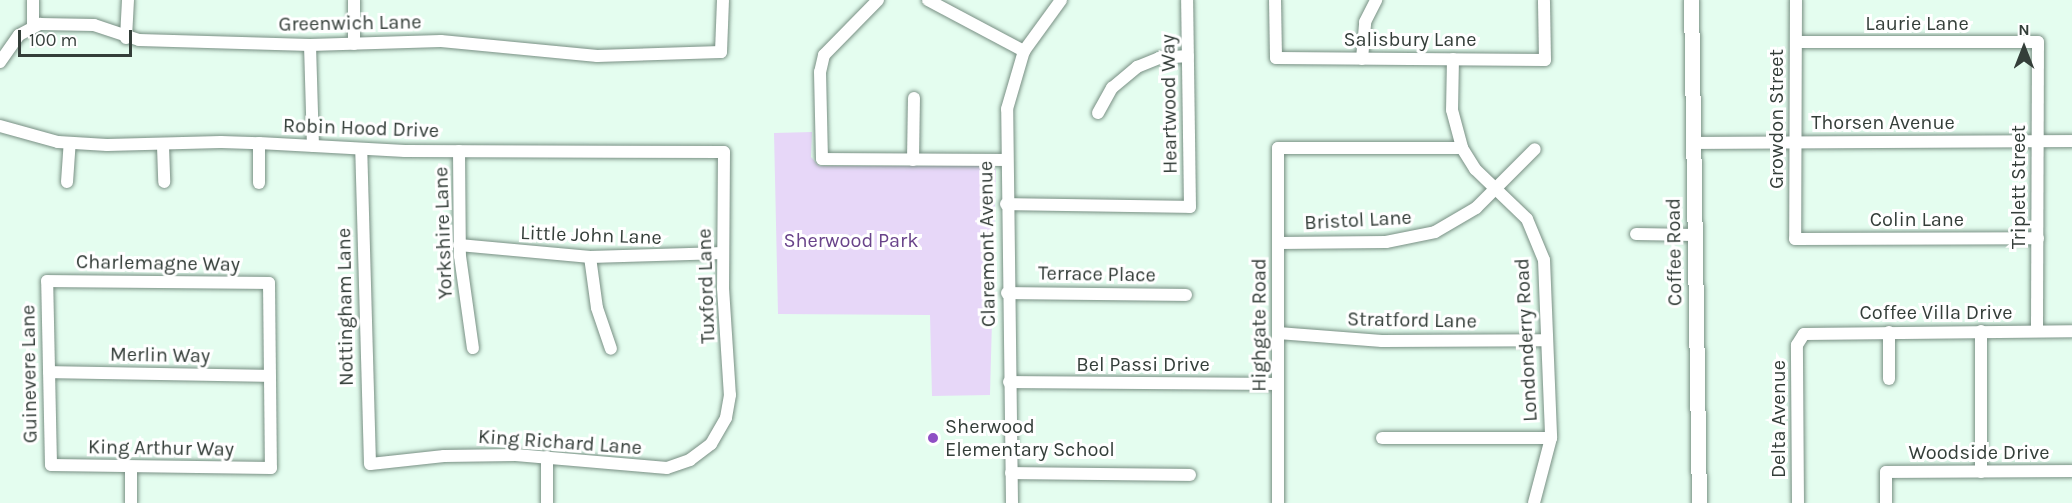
<!DOCTYPE html>
<style>
body{margin:0}
#map{position:relative;width:2072px;height:503px;overflow:hidden;background:#e4fdef;font-family:Karla,sans-serif}
div>[style]{position:absolute}
.green>*{inset:0;background:#e7d7f8}
.roads{filter:drop-shadow(0 0 2px #788f83) drop-shadow(0 0 2px #788f83)}
.minor>*{height:12px;margin:-6px;padding:0 6px;transform-origin:6px;border-radius:6px;background:#fff}
.major>*{height:15px;margin:-7.5px;padding:0 7.5px;transform-origin:7.5px;border-radius:7.5px;background:#fff}
.dots>*{width:16px;height:16px;translate:-50% -50%;box-sizing:border-box;border:3px solid #fff;border-radius:50%}
span{translate:-50% -50%;white-space:nowrap;text-align:center;line-height:1.15;-webkit-text-stroke:6px #fff;paint-order:stroke}
.street-label{font-size:20px;color:#343e39}
.park-label{font-size:20px;color:#69438a}
.poi-label{font-size:20px;color:#343e39}
.left{translate:0 -50%;text-align:left}
.north{position:absolute;left:1994px;top:18px;width:60px;height:60px;-webkit-text-stroke:4px #fff;paint-order:stroke;rotate:0deg;font-size:16px;font-weight:700;line-height:24px;text-align:center;color:#343e39}
.north::after{content:'';display:block;margin:auto;width:21px;height:27px;background:#343e39;clip-path:polygon(50% 0,100% 100%,50% 72%,0 100%)}
.scale{position:absolute;left:18px;top:30px;width:114px;height:27px;box-sizing:border-box;border:3px solid #343e39;border-top:0;padding-left:8px;font-size:18px;line-height:21px;white-space:nowrap;color:#343e39;-webkit-text-stroke:4px #fff;paint-order:stroke}
</style>
<div id="map">
<div class="green">
<i style="clip-path:polygon(812px 132px,811px 157px,819px 166px,991px 166px,996px 170px,990px 395px,932px 396px,930px 315px,778px 314px,774px 133px)"></i>
</div>
<div class="roads">
<div class="minor">
<i style="left:33px;top:0;width:26px;rotate:90deg"></i>
<i style="left:354px;top:0;width:44px;rotate:90deg"></i>
<i style="left:878px;top:0;width:77px;rotate:134.5deg"></i>
<i style="left:824px;top:55px;width:17px;rotate:103deg"></i>
<i style="left:820px;top:72px;width:87px;rotate:88.7deg"></i>
<i style="left:822px;top:159px;width:184px;rotate:0.3deg"></i>
<i style="left:928px;top:0;width:109px;rotate:28deg"></i>
<i style="left:1275px;top:0;width:58px;rotate:89deg"></i>
<i style="left:1276px;top:58px;width:269px;rotate:0.4deg"></i>
<i style="left:1545px;top:60px;width:60px;rotate:-91deg"></i>
<i style="left:1796px;top:0;width:239px;rotate:90.2deg"></i>
<i style="left:1795px;top:239px;width:243px;rotate:-0.2deg"></i>
<i style="left:126px;top:38px;width:38px;rotate:-87deg"></i>
<i style="left:1796px;top:42px;width:242px"></i>
<i style="left:2038px;top:42px;width:289px;rotate:90.2deg"></i>
<i style="left:310px;top:45px;width:101px;rotate:88.3deg"></i>
<i style="left:1362px;top:59px;width:37px;rotate:-85deg"></i>
<i style="left:1365px;top:22px;width:25px;rotate:-63deg"></i>
<i style="left:1453px;top:59px;width:51px;rotate:91.1deg"></i>
<i style="left:1452px;top:110px;width:39px;rotate:75deg"></i>
<i style="left:1462px;top:148px;width:25px;rotate:58deg"></i>
<i style="left:1475px;top:169px;width:72px;rotate:43.9deg"></i>
<i style="left:1527px;top:219px;width:44px;rotate:67.5deg"></i>
<i style="left:1544px;top:260px;width:178px;rotate:87.7deg"></i>
<i style="left:1551px;top:438px;width:67px;rotate:104.7deg"></i>
<i style="left:0;top:62px;width:33px;rotate:-55deg"></i>
<i style="left:19px;top:35px;width:24px;rotate:-28deg"></i>
<i style="left:40px;top:24px;width:54px;rotate:1.1deg"></i>
<i style="left:94px;top:25px;width:47px;rotate:18.4deg"></i>
<i style="left:139px;top:40px;width:171px;rotate:1.7deg"></i>
<i style="left:310px;top:45px;width:131px;rotate:-1.7deg"></i>
<i style="left:441px;top:41px;width:157px;rotate:5.5deg"></i>
<i style="left:597px;top:56px;width:124px;rotate:-1.8deg"></i>
<i style="left:721px;top:52px;width:52px;rotate:-87.8deg"></i>
<i style="left:1098px;top:113px;width:29px;rotate:-61deg"></i>
<i style="left:1112px;top:88px;width:33px;rotate:-40deg"></i>
<i style="left:1137px;top:67px;width:24px;rotate:-22deg"></i>
<i style="left:1159px;top:58px;width:29px;rotate:-4deg"></i>
<i style="left:0;top:126px;width:60px;rotate:15.4deg"></i>
<i style="left:58px;top:142px;width:49px;rotate:3.5deg"></i>
<i style="left:107px;top:145px;width:114px;rotate:-1.5deg"></i>
<i style="left:221px;top:142px;width:38px;rotate:2deg"></i>
<i style="left:259px;top:143px;width:146px;rotate:3.1deg"></i>
<i style="left:405px;top:151px;width:319px;rotate:0.2deg"></i>
<i style="left:724px;top:152px;width:136px;rotate:90.4deg"></i>
<i style="left:723px;top:288px;width:107px;rotate:86.3deg"></i>
<i style="left:730px;top:395px;width:23px;rotate:100deg"></i>
<i style="left:726px;top:418px;width:30px;rotate:120deg"></i>
<i style="left:711px;top:444px;width:26px;rotate:143deg"></i>
<i style="left:690px;top:460px;width:24px;rotate:161deg"></i>
<i style="left:667px;top:468px;width:152px;rotate:-175.1deg"></i>
<i style="left:516px;top:455px;width:72px;rotate:179.2deg"></i>
<i style="left:444px;top:456px;width:74px;rotate:173.8deg"></i>
<i style="left:370px;top:464px;width:315px;rotate:-91.6deg"></i>
<i style="left:259px;top:143px;width:40px;rotate:90deg"></i>
<i style="left:1693px;top:143px;width:379px;rotate:-0.3deg"></i>
<i style="left:163px;top:146px;width:36px;rotate:88deg"></i>
<i style="left:459px;top:151px;width:105px;rotate:89.5deg"></i>
<i style="left:460px;top:256px;width:93px;rotate:82deg"></i>
<i style="left:913px;top:160px;width:62px;rotate:-89.1deg"></i>
<i style="left:67px;top:182px;width:39px;rotate:-86deg"></i>
<i style="left:1006px;top:204px;width:184px;rotate:0.9deg"></i>
<i style="left:1190px;top:207px;width:207px;rotate:-90.8deg"></i>
<i style="left:1636px;top:234px;width:59px;rotate:1deg"></i>
<i style="left:1279px;top:243px;width:107px;rotate:-0.5deg"></i>
<i style="left:1386px;top:242px;width:50px;rotate:-11.5deg"></i>
<i style="left:1435px;top:232px;width:48px;rotate:-30.3deg"></i>
<i style="left:1476px;top:208px;width:83px;rotate:-45deg"></i>
<i style="left:459px;top:245px;width:132px;rotate:5.2deg"></i>
<i style="left:590px;top:257px;width:133px;rotate:-1.7deg"></i>
<i style="left:590px;top:257px;width:51px;rotate:82.2deg"></i>
<i style="left:597px;top:308px;width:43px;rotate:71.1deg"></i>
<i style="left:47px;top:281px;width:222px;rotate:0.5deg"></i>
<i style="left:269px;top:283px;width:185px;rotate:89.4deg"></i>
<i style="left:271px;top:468px;width:220px;rotate:-179.2deg"></i>
<i style="left:51px;top:465px;width:184px;rotate:-91.2deg"></i>
<i style="left:1007px;top:293px;width:179px;rotate:0.6deg"></i>
<i style="left:1981px;top:331px;width:141px;rotate:90deg"></i>
<i style="left:1889px;top:332px;width:47px;rotate:90deg"></i>
<i style="left:1278px;top:333px;width:104px;rotate:4.4deg"></i>
<i style="left:1382px;top:341px;width:165px;rotate:-0.3deg"></i>
<i style="left:49px;top:372px;width:221px;rotate:1deg"></i>
<i style="left:1009px;top:382px;width:268px;rotate:0.4deg"></i>
<i style="left:1382px;top:438px;width:169px"></i>
<i style="left:1011px;top:473px;width:179px;rotate:0.6deg"></i>
<i style="left:131px;top:503px;width:35px;rotate:-90deg"></i>
<i style="left:547px;top:503px;width:46px;rotate:-90deg"></i>
<i style="left:1012px;top:503px;width:394px;rotate:-90.7deg"></i>
<i style="left:1007px;top:109px;width:60px;rotate:-73.7deg"></i>
<i style="left:1024px;top:51px;width:63px;rotate:-54deg"></i>
<i style="left:1278px;top:503px;width:355px;rotate:-90deg"></i>
<i style="left:1278px;top:148px;width:184px"></i>
<i style="left:1798px;top:503px;width:158px;rotate:-90.4deg"></i>
<i style="left:1797px;top:345px;width:13px;rotate:-58deg"></i>
<i style="left:1804px;top:334px;width:268px;rotate:-0.6deg"></i>
<i style="left:1886px;top:503px;width:31px;rotate:-90deg"></i>
<i style="left:1886px;top:472px;width:186px;rotate:-0.3deg"></i>
</div>
<div class="major">
<i style="left:1691px;top:0;width:503px;rotate:89.09deg"></i>
</div>
</div>
<div class="dots">
<i style="left:933px;top:438px;background:#8f4fc4"></i>
</div>
<div class="street-label">
<span style="left:350px;top:23px;rotate:-1deg">Greenwich Lane</span>
<span style="left:1917px;top:23px">Laurie Lane</span>
<span style="left:1410px;top:39px">Salisbury Lane</span>
<span style="left:1169px;top:104px;rotate:-91deg">Heartwood Way</span>
<span style="left:1776px;top:119px;rotate:-90deg">Growdon Street</span>
<span style="left:1883px;top:122px">Thorsen Avenue</span>
<span style="left:361px;top:128px;rotate:2deg">Robin Hood Drive</span>
<span style="left:2018px;top:187px;rotate:-90deg">Triplett Street</span>
<span style="left:1917px;top:219px">Colin Lane</span>
<span style="left:1358px;top:220px;rotate:-3deg">Bristol Lane</span>
<span style="left:443px;top:233px;rotate:-92deg">Yorkshire Lane</span>
<span style="left:591px;top:235px;rotate:2deg">Little John Lane</span>
<span style="left:987px;top:244px;rotate:-91deg">Claremont Avenue</span>
<span style="left:1674px;top:252px;rotate:-91deg">Coffee Road</span>
<span style="left:158px;top:263px;rotate:1deg">Charlemagne Way</span>
<span style="left:1097px;top:274px;rotate:1deg">Terrace Place</span>
<span style="left:706px;top:286px;rotate:-92deg">Tuxford Lane</span>
<span style="left:345px;top:307px;rotate:-91deg">Nottingham Lane</span>
<span style="left:1936px;top:312px">Coffee Villa Drive</span>
<span style="left:1412px;top:320px;rotate:1deg">Stratford Lane</span>
<span style="left:1259px;top:325px;rotate:-90deg">Highgate Road</span>
<span style="left:1526px;top:340px;rotate:-93deg">Londonderry Road</span>
<span style="left:160px;top:355px;rotate:1deg">Merlin Way</span>
<span style="left:1143px;top:364px">Bel Passi Drive</span>
<span style="left:29px;top:374px;rotate:-91deg">Guinevere Lane</span>
<span style="left:1778px;top:419px;rotate:-90deg">Delta Avenue</span>
<span style="left:560px;top:442px;rotate:4deg">King Richard Lane</span>
<span style="left:161px;top:448px;rotate:1deg">King Arthur Way</span>
<span style="left:1979px;top:452px">Woodside Drive</span>
</div>
<div class="park-label">
<span style="left:851px;top:240px">Sherwood Park</span>
</div>
<div class="poi-label">
<span class="left" style="left:945px;top:438px">Sherwood<br>Elementary School</span>
</div>
<div class="north">N</div>
<div class="scale">100 m</div>
</div>
